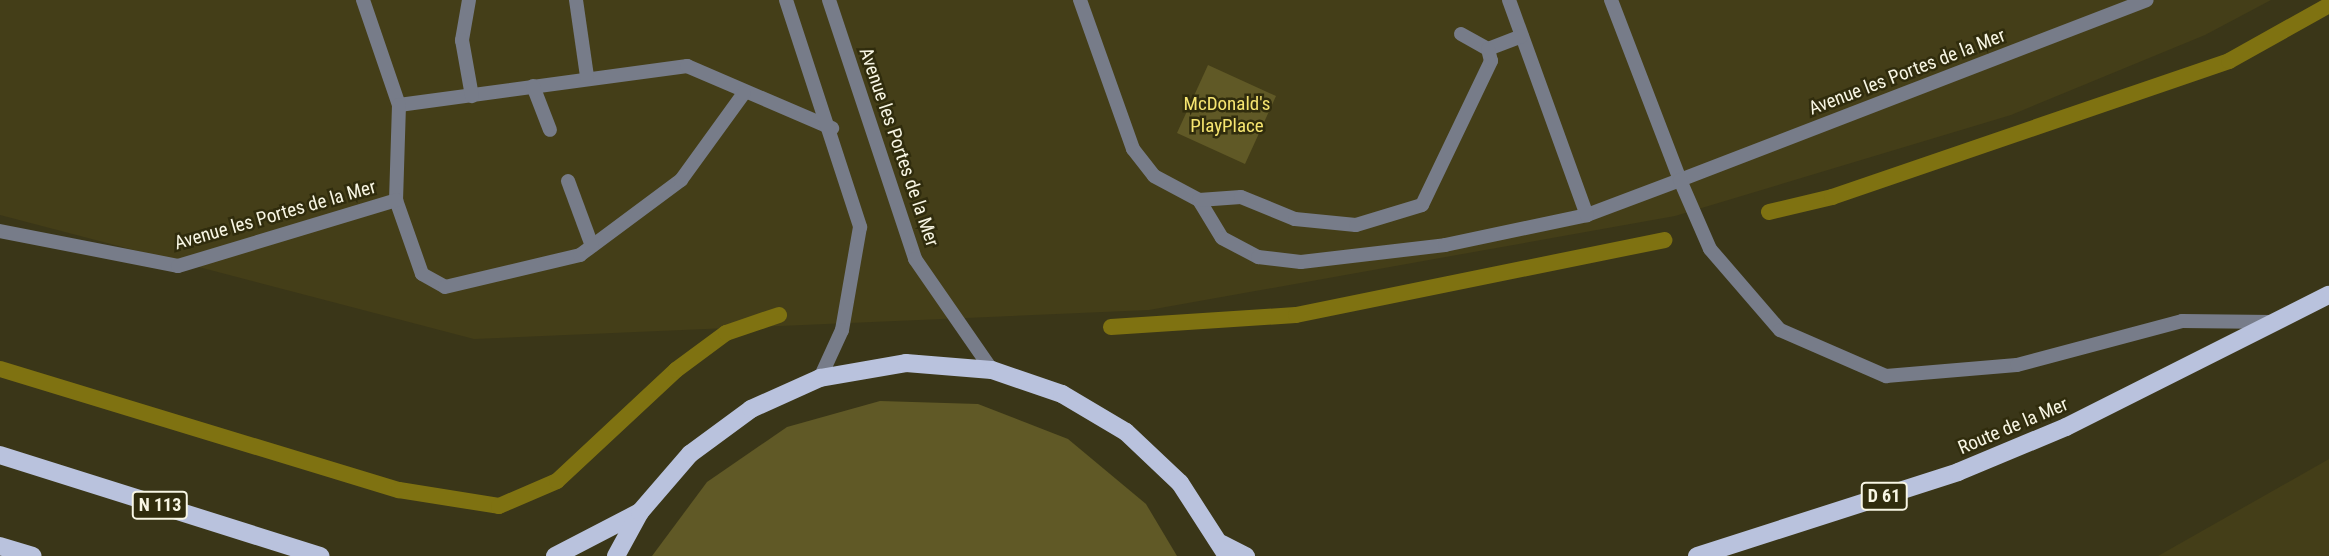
<!DOCTYPE html>
<style>
body{margin:0}
#map{position:relative;width:2329px;height:556px;overflow:hidden;background:#3a3618;font-family:"Roboto Condensed",sans-serif}
div>[style]{position:absolute}
.built>*{inset:0;background:#443e18}
.green>*{inset:0;background:#605926}
.stream>*{height:16px;margin:-8px;padding:0 8px;transform-origin:8px;border-radius:8px;background:#7f7211}
.service>*{height:14px;margin:-7px;padding:0 7px;transform-origin:7px;border-radius:7px;background:#777c89}
.minor>*{height:14px;margin:-7px;padding:0 7px;transform-origin:7px;border-radius:7px;background:#777c89}
.primary>*{height:18px;margin:-9px;padding:0 9px;transform-origin:9px;border-radius:9px;background:#b9c2dd}
span{translate:-50% -50%;white-space:nowrap;text-align:center;line-height:1.15;-webkit-text-stroke:5px #302c0d;paint-order:stroke}
.shield-label span{padding:2px 5px;background:#302c0d;border:2px solid;border-radius:5px;-webkit-text-stroke-width:0}
.shield-label{font-size:18px;color:#f8f6e4;font-weight:700}
.street-label{font-size:19px;color:#f8f6e4}
.park-label{font-size:19px;color:#f6e570}
</style>
<div id="map">
<div class="built">
<i style="clip-path:polygon(0 0,2271px 0,2205px 35px,2011px 115px,1675px 216px,1149px 310px,474px 339px,0 215px)"></i>
<i style="clip-path:polygon(2329px 459px,2329px 556px,2158px 556px)"></i>
</div>
<div class="green">
<i style="clip-path:polygon(1208px 65px,1276px 96px,1245px 164px,1177px 133px)"></i>
<i style="clip-path:polygon(880px 401px,978px 404px,1068px 439px,1146px 504px,1177px 556px,652px 556px,707px 482px,787px 427px)"></i>
</div>
<div class="stream">
<i style="left:1769px;top:212px;width:65px;rotate:-13.4deg"></i>
<i style="left:1832px;top:197px;width:420px;rotate:-18.9deg"></i>
<i style="left:2229px;top:61px;width:115px;rotate:-29.2deg"></i>
<i style="left:1111px;top:327px;width:185px;rotate:-3.7deg"></i>
<i style="left:1296px;top:315px;width:376px;rotate:-11.5deg"></i>
<i style="left:0;top:369px;width:417px;rotate:16.9deg"></i>
<i style="left:399px;top:490px;width:101px;rotate:9.1deg"></i>
<i style="left:499px;top:506px;width:63px;rotate:-23.3deg"></i>
<i style="left:557px;top:481px;width:163px;rotate:-43deg"></i>
<i style="left:676px;top:370px;width:62px;rotate:-36.5deg"></i>
<i style="left:726px;top:333px;width:56px;rotate:-18.8deg"></i>
</div>
<div class="service">
<i style="left:363px;top:0;width:111px;rotate:71.1deg"></i>
<i style="left:399px;top:105px;width:291px;rotate:-7.7deg"></i>
<i style="left:687px;top:66px;width:158px;rotate:23.2deg"></i>
<i style="left:469px;top:0;width:41px;rotate:99.9deg"></i>
<i style="left:462px;top:40px;width:57px;rotate:79.9deg"></i>
<i style="left:576px;top:0;width:77px;rotate:81.8deg"></i>
<i style="left:1080px;top:0;width:158px;rotate:70.4deg"></i>
<i style="left:1133px;top:149px;width:34px;rotate:52deg"></i>
<i style="left:1154px;top:176px;width:51px;rotate:28.1deg"></i>
<i style="left:1199px;top:200px;width:44px;rotate:58.8deg"></i>
<i style="left:1222px;top:238px;width:41px;rotate:27.8deg"></i>
<i style="left:1258px;top:257px;width:43px;rotate:6.6deg"></i>
<i style="left:1301px;top:262px;width:145px;rotate:-6.7deg"></i>
<i style="left:1445px;top:245px;width:145px;rotate:-11.9deg"></i>
<i style="left:1587px;top:215px;width:99px;rotate:-20.6deg"></i>
<i style="left:1509px;top:0;width:229px;rotate:70.1deg"></i>
<i style="left:1461px;top:34px;width:31px;rotate:29deg"></i>
<i style="left:1488px;top:49px;width:36px;rotate:-21deg"></i>
<i style="left:533px;top:86px;width:47px;rotate:68.9deg"></i>
<i style="left:399px;top:105px;width:95px;rotate:91.8deg"></i>
<i style="left:396px;top:200px;width:78px;rotate:70.6deg"></i>
<i style="left:422px;top:274px;width:26px;rotate:29deg"></i>
<i style="left:445px;top:287px;width:139px;rotate:-13.3deg"></i>
<i style="left:580px;top:255px;width:126px;rotate:-36.6deg"></i>
<i style="left:681px;top:180px;width:107px;rotate:-54.1deg"></i>
<i style="left:568px;top:181px;width:69px;rotate:69.7deg"></i>
<i style="left:1199px;top:200px;width:42px;rotate:-4.1deg"></i>
<i style="left:1241px;top:197px;width:58px;rotate:22.2deg"></i>
<i style="left:1295px;top:219px;width:61px;rotate:5.6deg"></i>
<i style="left:1356px;top:225px;width:69px;rotate:-16.9deg"></i>
<i style="left:1422px;top:205px;width:160px;rotate:-64.4deg"></i>
<i style="left:1491px;top:61px;width:12px;rotate:-104deg"></i>
<i style="left:0;top:231px;width:181px;rotate:11.1deg"></i>
<i style="left:178px;top:266px;width:228px;rotate:-16.8deg"></i>
</div>
<div class="minor">
<i style="left:786px;top:0;width:239px;rotate:71.9deg"></i>
<i style="left:860px;top:227px;width:105px;rotate:99.9deg"></i>
<i style="left:842px;top:330px;width:53px;rotate:114.6deg"></i>
<i style="left:829px;top:0;width:273px;rotate:71.6deg"></i>
<i style="left:915px;top:259px;width:135px;rotate:55.3deg"></i>
<i style="left:1611px;top:0;width:193px;rotate:69deg"></i>
<i style="left:1680px;top:180px;width:500px;rotate:-21.08deg"></i>
<i style="left:1680px;top:180px;width:75px;rotate:66.5deg"></i>
<i style="left:1710px;top:249px;width:107px;rotate:49.2deg"></i>
<i style="left:1780px;top:330px;width:116px;rotate:23.5deg"></i>
<i style="left:1886px;top:376px;width:131px;rotate:-4.8deg"></i>
<i style="left:2017px;top:365px;width:171px;rotate:-14.9deg"></i>
<i style="left:2182px;top:321px;width:91px;rotate:0.6deg"></i>
</div>
<div class="primary">
<i style="left:0;top:455px;width:336px;rotate:17.5deg"></i>
<i style="left:1222px;top:544px;width:27px;rotate:27deg"></i>
<i style="left:0;top:546px;width:34px;rotate:17deg"></i>
<i style="left:555px;top:556px;width:96px;rotate:-27.4deg"></i>
<i style="left:616px;top:556px;width:50px;rotate:-61.4deg"></i>
<i style="left:640px;top:512px;width:77px;rotate:-49.2deg"></i>
<i style="left:690px;top:454px;width:76px;rotate:-36.4deg"></i>
<i style="left:751px;top:409px;width:76px;rotate:-24.2deg"></i>
<i style="left:820px;top:378px;width:87px;rotate:-9.9deg"></i>
<i style="left:906px;top:363px;width:86px;rotate:4.7deg"></i>
<i style="left:992px;top:370px;width:74px;rotate:18.9deg"></i>
<i style="left:1062px;top:394px;width:74px;rotate:30.7deg"></i>
<i style="left:1126px;top:432px;width:74px;rotate:43.4deg"></i>
<i style="left:1180px;top:483px;width:87px;rotate:57.2deg"></i>
<i style="left:1697px;top:556px;width:274px;rotate:-17.8deg"></i>
<i style="left:1958px;top:472px;width:117px;rotate:-22.6deg"></i>
<i style="left:2066px;top:427px;width:294px;rotate:-26.7deg"></i>
</div>
<div class="shield-label">
<span style="left:1884px;top:496px">D 61</span>
<span style="left:160px;top:505px">N 113</span>
</div>
<div class="street-label">
<span style="left:1907px;top:72px;rotate:-21deg">Avenue les Portes de la Mer</span>
<span style="left:899px;top:147px;rotate:71deg">Avenue les Portes de la Mer</span>
<span style="left:275px;top:215px;rotate:-16deg">Avenue les Portes de la Mer</span>
<span style="left:2013px;top:426px;rotate:-23deg">Route de la Mer</span>
</div>
<div class="park-label">
<span style="left:1227px;top:115px">McDonald's<br>PlayPlace</span>
</div>
</div>
